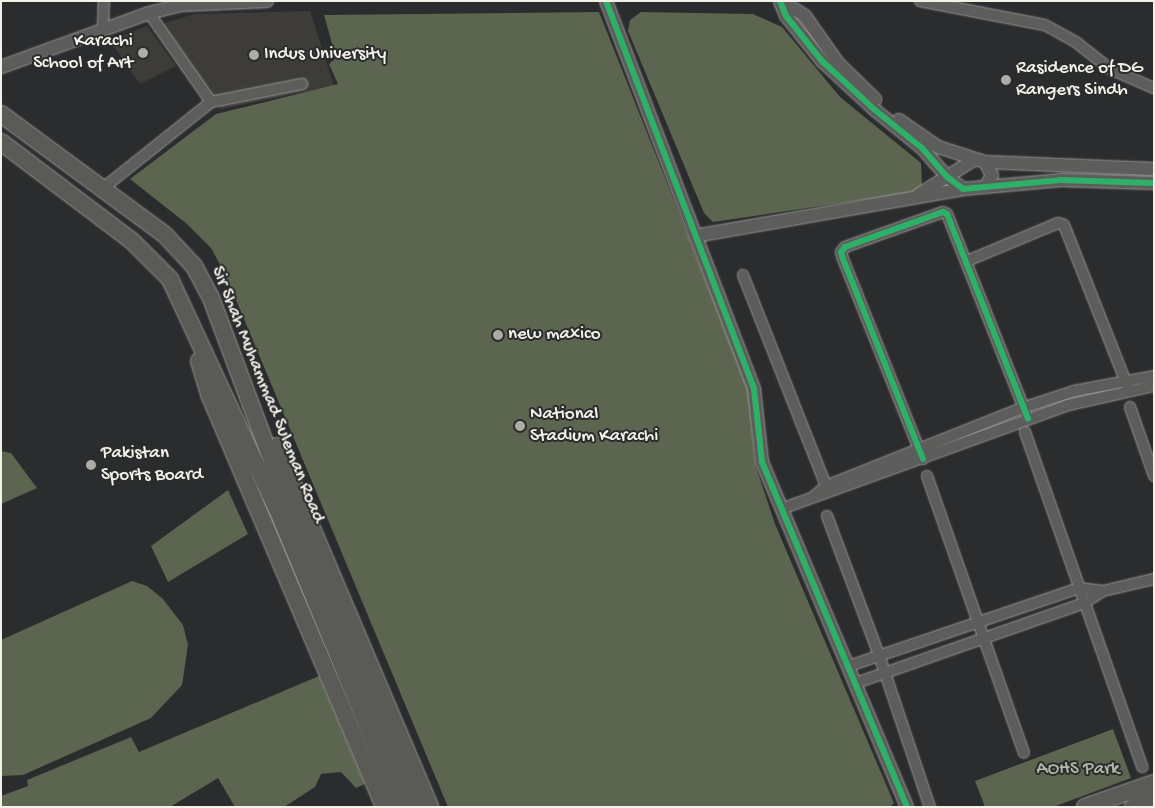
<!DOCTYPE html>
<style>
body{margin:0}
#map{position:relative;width:1155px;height:808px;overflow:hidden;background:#2b2c2d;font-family:"Gochi Hand",sans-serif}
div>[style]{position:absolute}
.built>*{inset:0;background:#3d3c39}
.green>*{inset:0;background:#5c654f}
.roads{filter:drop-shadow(0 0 1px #979796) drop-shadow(0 0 1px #979796)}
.minor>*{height:10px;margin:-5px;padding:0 5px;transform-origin:5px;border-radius:5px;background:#5d5d5c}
.tertiary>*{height:12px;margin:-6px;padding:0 6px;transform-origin:6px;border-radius:6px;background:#5d5d5c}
.primary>*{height:16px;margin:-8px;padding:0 8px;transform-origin:8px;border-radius:8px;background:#5a5b56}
.trunk>*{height:16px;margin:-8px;padding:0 8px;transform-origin:8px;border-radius:8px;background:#5a5b56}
.cycleway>*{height:6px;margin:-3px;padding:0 3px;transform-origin:3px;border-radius:3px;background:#2db169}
.dots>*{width:14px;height:14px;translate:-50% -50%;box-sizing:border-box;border:2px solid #2a2d2e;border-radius:50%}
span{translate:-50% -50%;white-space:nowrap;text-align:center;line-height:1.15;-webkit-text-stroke:4px #2a2d2e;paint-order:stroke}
.poi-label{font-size:19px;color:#f4f1e8}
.right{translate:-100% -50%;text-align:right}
.left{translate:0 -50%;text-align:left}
.street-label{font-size:19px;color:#f4f1e8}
.park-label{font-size:19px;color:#b3b6a5}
.frame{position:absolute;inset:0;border:2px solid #f4f1e8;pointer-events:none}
</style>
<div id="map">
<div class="built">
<i style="clip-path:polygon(310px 11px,334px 86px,221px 109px,162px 24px,194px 14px)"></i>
<i style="clip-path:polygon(147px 26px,176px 66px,140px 84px,110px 41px)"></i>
</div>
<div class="green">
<i style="clip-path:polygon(599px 12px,748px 387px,755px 464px,775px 524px,894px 803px,890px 807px,448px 807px,226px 276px,211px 248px,187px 224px,130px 179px,216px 114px,338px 84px,329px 64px,336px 58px,324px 15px)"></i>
<i style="clip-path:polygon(641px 12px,753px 14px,782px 27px,840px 97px,921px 163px,922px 185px,915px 192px,713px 222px,704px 213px,628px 31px,630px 20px)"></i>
<i style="clip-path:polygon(1px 451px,11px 453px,37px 488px,1px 504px)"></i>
<i style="clip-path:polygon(228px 490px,248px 534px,168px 582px,151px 546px)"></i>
<i style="clip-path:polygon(132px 581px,147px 586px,163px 599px,183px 625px,188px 645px,182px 685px,151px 718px,23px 775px,1px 776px,1px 640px)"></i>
<i style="clip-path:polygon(319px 676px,365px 784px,356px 788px,341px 772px,321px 774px,315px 787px,284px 807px,235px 807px,218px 778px,170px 807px,1px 807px,1px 796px,28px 786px,27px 780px,131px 737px,139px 752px)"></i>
<i style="clip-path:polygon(1113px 729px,1131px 778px,1053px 807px,985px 807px,975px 781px)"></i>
</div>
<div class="roads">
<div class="minor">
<i style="left:920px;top:1px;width:127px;rotate:10.9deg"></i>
<i style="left:1045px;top:25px;width:37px;rotate:29deg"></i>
<i style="left:1077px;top:43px;width:42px;rotate:38.2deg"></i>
<i style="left:1110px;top:69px;width:48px;rotate:23.4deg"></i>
<i style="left:149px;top:13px;width:108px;rotate:55.1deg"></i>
<i style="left:103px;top:27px;width:26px;rotate:-88deg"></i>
<i style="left:102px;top:189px;width:139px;rotate:-38.6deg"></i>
<i style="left:211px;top:102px;width:93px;rotate:-11.2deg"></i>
<i style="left:967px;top:261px;width:99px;rotate:-22.7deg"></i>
<i style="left:1058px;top:223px;width:6px;rotate:18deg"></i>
<i style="left:1064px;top:225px;width:172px;rotate:68.5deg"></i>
<i style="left:743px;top:275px;width:232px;rotate:68.5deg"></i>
<i style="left:1130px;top:407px;width:73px;rotate:70.8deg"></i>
<i style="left:1025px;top:432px;width:355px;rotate:70.7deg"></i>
<i style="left:923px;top:459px;width:215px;rotate:-111.8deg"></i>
<i style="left:843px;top:259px;width:7px;rotate:-106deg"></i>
<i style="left:841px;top:252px;width:6px;rotate:-51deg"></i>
<i style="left:845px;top:247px;width:104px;rotate:-19.7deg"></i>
<i style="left:943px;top:212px;width:4px;rotate:27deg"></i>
<i style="left:947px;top:214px;width:220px;rotate:68.4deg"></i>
<i style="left:927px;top:476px;width:293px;rotate:70.7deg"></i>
<i style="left:814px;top:496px;width:16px;rotate:-40deg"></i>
<i style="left:826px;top:486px;width:211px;rotate:-21.7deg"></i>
<i style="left:1022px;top:408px;width:55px;rotate:-18.1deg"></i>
<i style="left:1074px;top:391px;width:81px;rotate:-10.6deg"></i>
<i style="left:781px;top:509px;width:305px;rotate:-19.9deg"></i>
<i style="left:1068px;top:405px;width:88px;rotate:-12.5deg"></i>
<i style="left:827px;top:516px;width:148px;rotate:69.5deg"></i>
<i style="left:879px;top:655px;width:160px;rotate:71.5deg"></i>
<i style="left:849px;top:666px;width:243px;rotate:-18.7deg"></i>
<i style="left:1079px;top:588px;width:24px;rotate:7deg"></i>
<i style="left:856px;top:683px;width:242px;rotate:-19.3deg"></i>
<i style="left:1084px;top:603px;width:22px;rotate:-32deg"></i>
<i style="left:1103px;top:591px;width:52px;rotate:-13.2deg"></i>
</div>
<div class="tertiary">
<i style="left:606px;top:1px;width:415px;rotate:69.1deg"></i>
<i style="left:754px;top:389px;width:73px;rotate:83.7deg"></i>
<i style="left:762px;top:462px;width:374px;rotate:67.2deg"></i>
<i style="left:780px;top:1px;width:16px;rotate:68deg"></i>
<i style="left:786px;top:16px;width:58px;rotate:51.3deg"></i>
<i style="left:822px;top:61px;width:72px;rotate:42.8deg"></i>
<i style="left:875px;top:110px;width:60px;rotate:39deg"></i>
<i style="left:922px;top:148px;width:37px;rotate:49deg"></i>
<i style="left:946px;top:176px;width:21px;rotate:37deg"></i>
<i style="left:963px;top:189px;width:98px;rotate:-5.2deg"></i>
<i style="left:1061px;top:180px;width:93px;rotate:1.8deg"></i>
<i style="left:782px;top:1px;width:27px;rotate:33deg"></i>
<i style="left:805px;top:16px;width:57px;rotate:54.9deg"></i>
<i style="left:838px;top:63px;width:52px;rotate:44.2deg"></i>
<i style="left:1px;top:67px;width:158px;rotate:-20deg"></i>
<i style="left:149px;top:13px;width:32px;rotate:-14deg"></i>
<i style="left:180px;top:5px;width:87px;rotate:-2.6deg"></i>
<i style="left:899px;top:120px;width:47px;rotate:34.7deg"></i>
<i style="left:938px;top:147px;width:49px;rotate:17.7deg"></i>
<i style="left:985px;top:162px;width:169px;rotate:2.4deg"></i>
<i style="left:985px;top:162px;width:15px;rotate:62deg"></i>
<i style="left:992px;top:175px;width:13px;rotate:117deg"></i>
<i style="left:918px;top:195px;width:67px;rotate:-32.3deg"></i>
<i style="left:695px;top:236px;width:272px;rotate:-9.9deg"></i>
</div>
<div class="primary">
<i style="left:1085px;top:807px;width:73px;rotate:-19.2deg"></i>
<i style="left:1133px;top:807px;width:22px;rotate:-21deg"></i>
</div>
<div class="trunk">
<i style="left:1px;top:114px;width:204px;rotate:36.4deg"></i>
<i style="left:165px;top:235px;width:42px;rotate:46.9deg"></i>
<i style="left:194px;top:266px;width:36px;rotate:62deg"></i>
<i style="left:211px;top:298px;width:220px;rotate:69.5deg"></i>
<i style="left:288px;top:504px;width:329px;rotate:67.1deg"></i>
<i style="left:1px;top:142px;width:164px;rotate:37.1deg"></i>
<i style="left:132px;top:241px;width:54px;rotate:45deg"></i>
<i style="left:170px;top:279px;width:254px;rotate:65.1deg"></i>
<i style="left:277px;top:509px;width:323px;rotate:67.4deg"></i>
<i style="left:199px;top:361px;width:34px;rotate:73deg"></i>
<i style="left:209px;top:394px;width:449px;rotate:67deg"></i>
<i style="left:277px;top:446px;width:392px;rotate:67deg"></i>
</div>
</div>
<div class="cycleway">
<i style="left:606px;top:1px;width:415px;rotate:69.1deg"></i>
<i style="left:754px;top:389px;width:73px;rotate:83.7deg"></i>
<i style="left:762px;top:462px;width:374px;rotate:67.2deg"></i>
<i style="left:780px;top:1px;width:16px;rotate:68deg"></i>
<i style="left:786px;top:16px;width:58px;rotate:51.3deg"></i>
<i style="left:822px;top:61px;width:72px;rotate:42.8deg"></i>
<i style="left:875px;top:110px;width:60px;rotate:39deg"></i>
<i style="left:922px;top:148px;width:37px;rotate:49deg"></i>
<i style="left:946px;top:176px;width:21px;rotate:37deg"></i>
<i style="left:963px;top:189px;width:98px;rotate:-5.2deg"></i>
<i style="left:1061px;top:180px;width:93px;rotate:1.8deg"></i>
<i style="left:923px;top:459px;width:215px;rotate:-111.8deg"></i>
<i style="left:843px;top:259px;width:7px;rotate:-106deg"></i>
<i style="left:841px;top:252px;width:6px;rotate:-51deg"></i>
<i style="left:845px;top:247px;width:104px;rotate:-19.7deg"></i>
<i style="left:943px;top:212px;width:4px;rotate:27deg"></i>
<i style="left:947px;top:214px;width:220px;rotate:68.4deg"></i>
</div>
<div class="dots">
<i style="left:143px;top:53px;background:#aeaca7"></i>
<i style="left:254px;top:55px;background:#aeaca7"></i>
<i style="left:1006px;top:80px;background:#aeaca7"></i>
<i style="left:498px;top:335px;background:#aeaca7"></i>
<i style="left:520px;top:426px;background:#aeaca7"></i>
<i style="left:91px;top:465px;background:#aeaca7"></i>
</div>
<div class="poi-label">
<span class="right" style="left:133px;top:53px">Karachi<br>School of Art</span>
<span class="left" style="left:264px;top:55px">Indus University</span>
<span class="left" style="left:1016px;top:80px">Rasidence of DG<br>Rangers Sindh</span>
<span class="left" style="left:508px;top:335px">new maxico</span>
<span class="left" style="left:530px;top:426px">National<br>Stadium Karachi</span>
<span class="left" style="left:101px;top:465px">Pakistan<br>Sports Board</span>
</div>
<div class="street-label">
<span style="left:267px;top:395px;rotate:68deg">Sir Shah Muhammad Suleman Road</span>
</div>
<div class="park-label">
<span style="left:1078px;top:770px">AOHS Park</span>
</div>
<div class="frame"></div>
</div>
